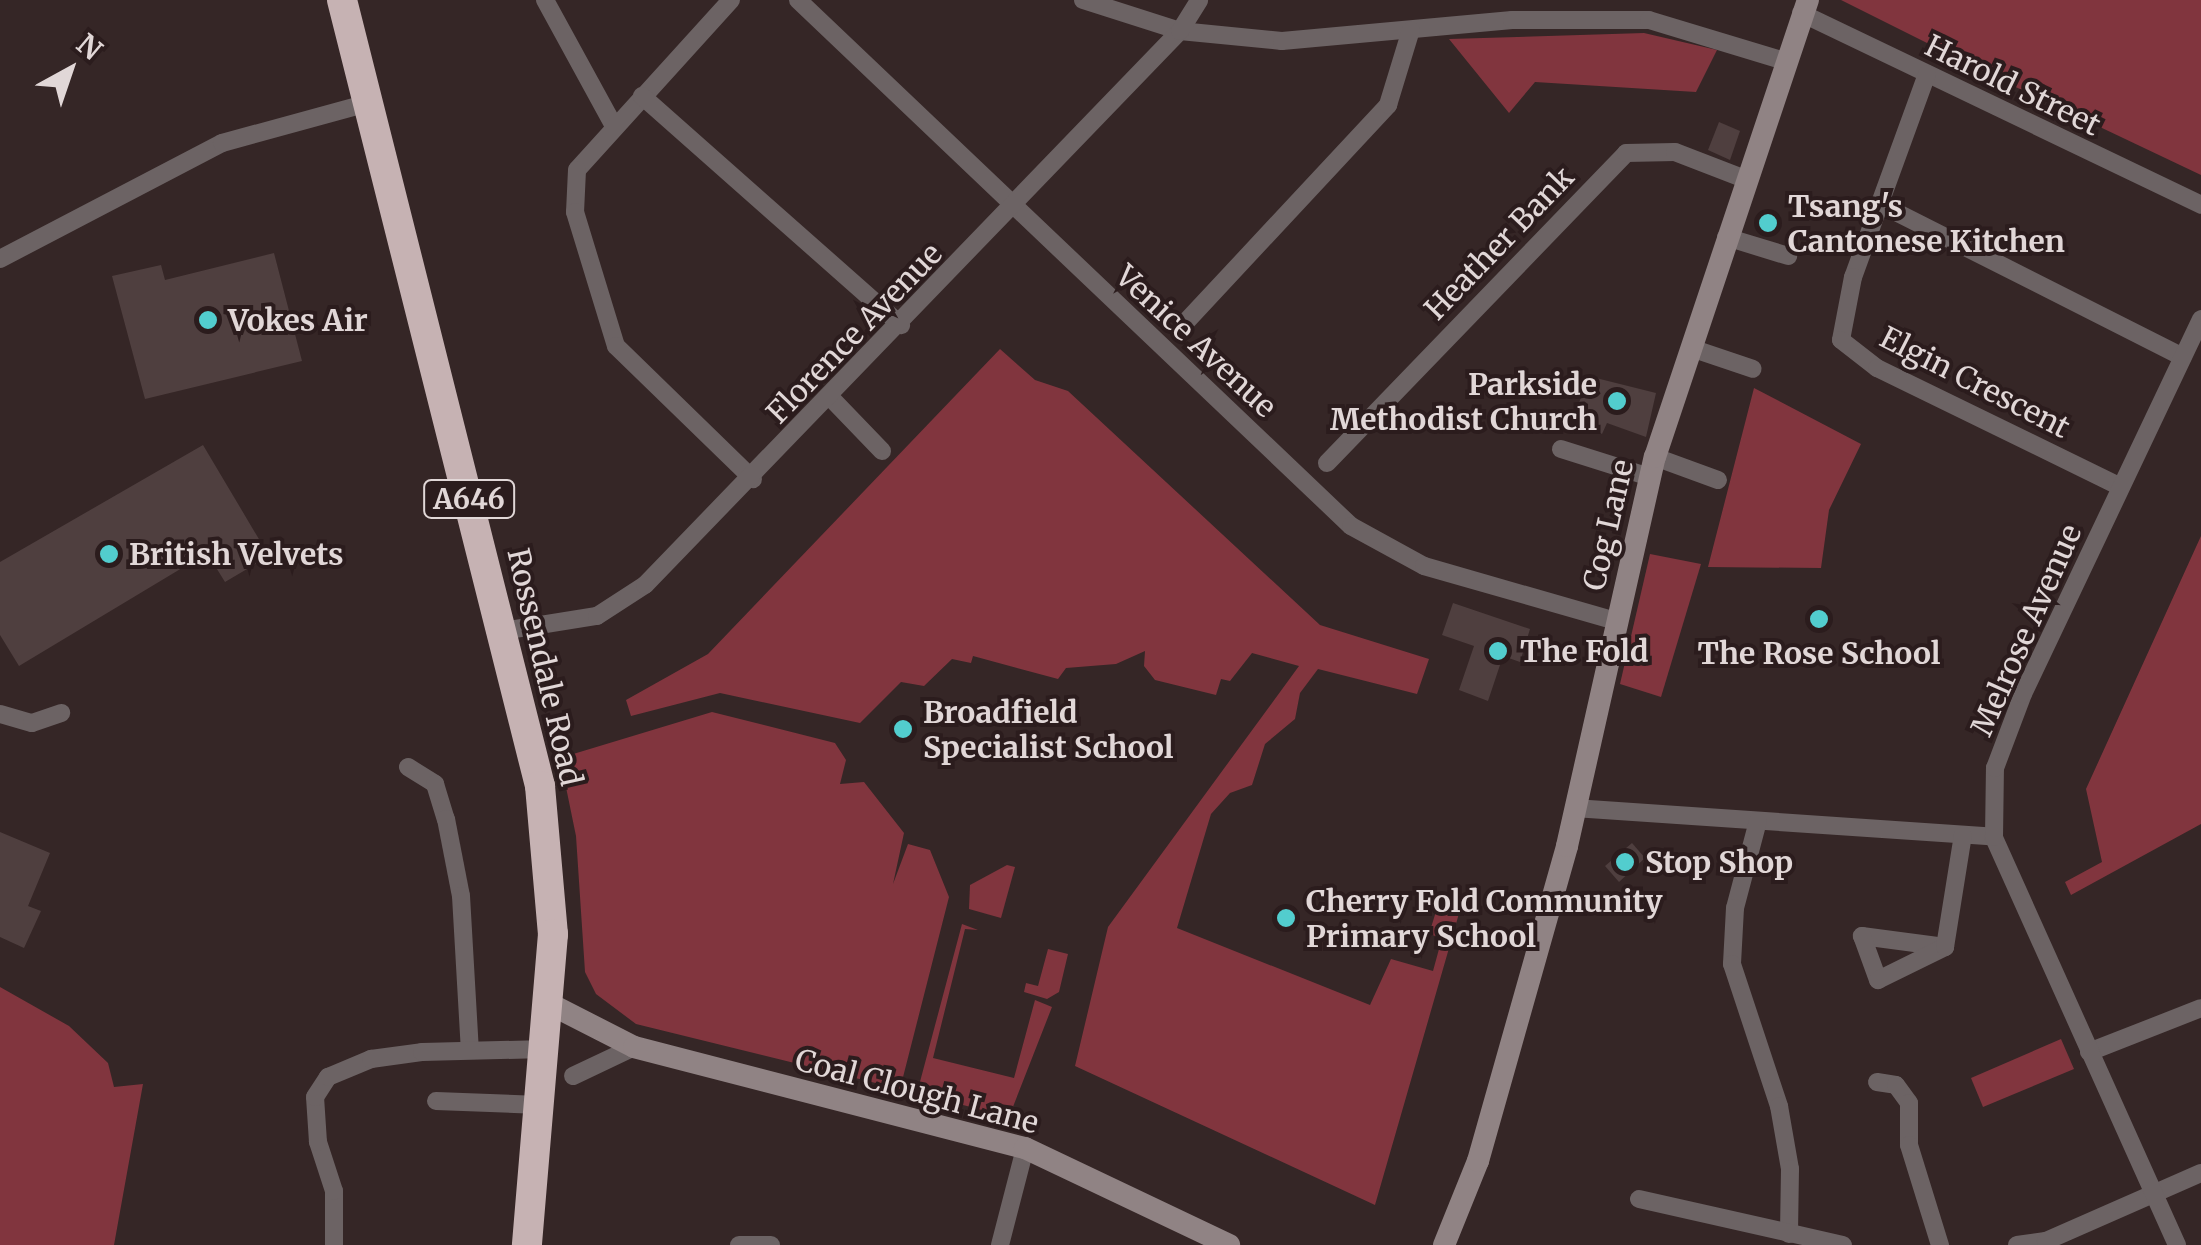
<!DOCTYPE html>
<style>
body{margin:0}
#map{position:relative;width:2201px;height:1245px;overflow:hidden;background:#352626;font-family:Merriweather,serif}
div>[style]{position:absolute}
.green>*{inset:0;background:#81353e}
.building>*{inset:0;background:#4f3f3f}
.street>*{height:18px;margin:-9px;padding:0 9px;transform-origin:9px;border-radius:9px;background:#6c6364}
.secondary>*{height:22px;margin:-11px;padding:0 11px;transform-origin:11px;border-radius:11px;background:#908384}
.highway>*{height:30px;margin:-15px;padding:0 15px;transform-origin:15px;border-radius:15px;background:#c6b2b3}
.dots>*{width:28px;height:28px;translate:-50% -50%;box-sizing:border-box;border:5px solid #2b1c1d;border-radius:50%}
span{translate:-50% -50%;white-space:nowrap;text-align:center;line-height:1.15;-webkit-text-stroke:8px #2b1c1d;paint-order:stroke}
.shield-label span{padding:2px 8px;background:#2b1c1d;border:2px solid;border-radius:8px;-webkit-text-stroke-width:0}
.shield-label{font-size:28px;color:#e1d7d7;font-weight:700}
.street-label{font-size:30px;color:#e1d7d7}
.poi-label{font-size:30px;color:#e1d7d7;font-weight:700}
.left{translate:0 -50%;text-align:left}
.right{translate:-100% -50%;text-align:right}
.north{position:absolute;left:20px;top:20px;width:100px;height:100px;-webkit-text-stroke:8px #2b1c1d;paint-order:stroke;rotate:40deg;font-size:28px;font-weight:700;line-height:40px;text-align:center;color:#e1d7d7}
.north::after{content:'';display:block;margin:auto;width:35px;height:45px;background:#e1d7d7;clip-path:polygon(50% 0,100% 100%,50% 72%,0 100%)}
</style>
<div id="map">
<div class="green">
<i style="clip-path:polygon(1841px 0,2201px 0,2201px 175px,2001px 80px)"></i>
<i style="clip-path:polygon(1644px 33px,1717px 50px,1696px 92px,1535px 82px,1509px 113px,1449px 39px)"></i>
<i style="clip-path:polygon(1000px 349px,1035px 380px,1068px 391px,1320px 625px,1429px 659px,1417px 694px,1318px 669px,1300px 693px,1295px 719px,1265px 744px,1252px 785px,1230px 793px,1211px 814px,1177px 928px,1370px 1005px,1391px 959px,1433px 971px,1442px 938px,1429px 934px,1438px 905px,1460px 910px,1375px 1205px,1075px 1066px,1108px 927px,1299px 666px,1252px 653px,1230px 681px,1221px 679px,1216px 695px,1155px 680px,1144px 666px,1145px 651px,1116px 664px,1066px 668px,1058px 679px,973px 656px,971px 663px,952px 659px,924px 686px,901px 682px,860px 723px,720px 693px,631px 716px,626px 700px,708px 654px)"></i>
<i style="clip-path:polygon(1754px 388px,1861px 444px,1829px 510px,1821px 568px,1708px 567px)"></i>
<i style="clip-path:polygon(2201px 536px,2201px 824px,2071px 895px,2065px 882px,2102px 862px,2086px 789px)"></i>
<i style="clip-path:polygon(1650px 554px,1701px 564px,1661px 697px,1620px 684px)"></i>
<i style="clip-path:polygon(712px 712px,835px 743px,846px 760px,840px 784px,864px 782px,904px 833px,893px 884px,908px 844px,930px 850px,949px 897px,900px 1089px,636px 1024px,596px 994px,585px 972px,576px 836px,560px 758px)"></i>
<i style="clip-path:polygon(1007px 865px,1015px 867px,1001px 918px,969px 909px,970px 885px)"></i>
<i style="clip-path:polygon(962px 924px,978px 930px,965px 929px,933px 1058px,1014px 1078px,1035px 1000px,1052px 1007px,1009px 1117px,917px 1093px)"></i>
<i style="clip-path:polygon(1048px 949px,1068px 954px,1059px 992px,1047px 999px,1024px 992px,1026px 983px,1038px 986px)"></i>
<i style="clip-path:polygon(0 987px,69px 1026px,108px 1063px,114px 1087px,143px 1084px,114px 1245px,0 1245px)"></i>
<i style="clip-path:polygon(2061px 1039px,2074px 1069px,1983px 1107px,1971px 1078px)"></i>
</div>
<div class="building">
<i style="clip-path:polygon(1719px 122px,1740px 131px,1730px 160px,1708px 150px)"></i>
<i style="clip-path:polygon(274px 253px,302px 361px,145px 399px,112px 276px,161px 265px,165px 280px)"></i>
<i style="clip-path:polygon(1588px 376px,1656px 393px,1646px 437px,1607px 423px,1602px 434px,1574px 418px)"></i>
<i style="clip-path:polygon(203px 445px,269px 556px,225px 582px,207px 553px,19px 666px,0 635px,0 562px)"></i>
<i style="clip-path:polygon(1453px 603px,1530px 629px,1520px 662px,1503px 656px,1488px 701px,1459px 690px,1474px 646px,1442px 635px)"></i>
<i style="clip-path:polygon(0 832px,50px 853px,28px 906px,41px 911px,24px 948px,0 937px)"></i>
<i style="clip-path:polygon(1632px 843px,1645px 858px,1619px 882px,1605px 866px)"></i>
</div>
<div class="street">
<i style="left:545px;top:0;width:144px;rotate:61.3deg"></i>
<i style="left:731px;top:0;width:229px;rotate:132.2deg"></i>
<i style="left:577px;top:170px;width:42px;rotate:92.7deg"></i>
<i style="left:575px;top:212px;width:140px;rotate:73deg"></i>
<i style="left:616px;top:346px;width:191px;rotate:44.2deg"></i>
<i style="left:798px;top:0;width:763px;rotate:43.57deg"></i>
<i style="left:1351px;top:526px;width:83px;rotate:28.7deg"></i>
<i style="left:1424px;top:566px;width:200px;rotate:16deg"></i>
<i style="left:1083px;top:0;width:102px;rotate:17.7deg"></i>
<i style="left:1180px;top:31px;width:102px;rotate:5.6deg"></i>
<i style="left:1282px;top:41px;width:231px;rotate:-5.2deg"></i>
<i style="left:1512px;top:20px;width:137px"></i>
<i style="left:1649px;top:20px;width:142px;rotate:16.8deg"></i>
<i style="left:1801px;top:13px;width:444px;rotate:25.6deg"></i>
<i style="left:1927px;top:74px;width:216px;rotate:110deg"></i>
<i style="left:1853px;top:277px;width:64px;rotate:100.8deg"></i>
<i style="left:1841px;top:340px;width:46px;rotate:37.9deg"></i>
<i style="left:1877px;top:368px;width:271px;rotate:26deg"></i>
<i style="left:642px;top:96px;width:346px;rotate:41.5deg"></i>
<i style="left:1880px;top:204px;width:339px;rotate:26.8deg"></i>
<i style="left:1726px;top:237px;width:65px;rotate:17deg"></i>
<i style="left:0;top:259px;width:250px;rotate:-27.6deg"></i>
<i style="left:222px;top:143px;width:151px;rotate:-15.3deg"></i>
<i style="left:1183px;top:325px;width:301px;rotate:-47deg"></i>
<i style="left:1388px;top:105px;width:78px;rotate:-73deg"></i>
<i style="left:1691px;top:348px;width:65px;rotate:18.7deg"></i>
<i style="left:830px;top:397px;width:75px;rotate:46.1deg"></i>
<i style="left:1561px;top:449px;width:93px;rotate:17.5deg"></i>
<i style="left:1655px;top:457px;width:67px;rotate:20.1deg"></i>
<i style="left:1327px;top:463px;width:431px;rotate:-46deg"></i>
<i style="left:1626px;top:153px;width:49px;rotate:-1.2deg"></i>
<i style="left:1675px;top:152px;width:75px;rotate:21.1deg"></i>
<i style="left:502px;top:631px;width:96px;rotate:-9deg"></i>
<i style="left:597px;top:616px;width:57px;rotate:-32.9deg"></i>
<i style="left:645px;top:585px;width:770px;rotate:-46deg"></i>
<i style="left:1180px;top:31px;width:36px;rotate:-58deg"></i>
<i style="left:0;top:714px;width:33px;rotate:16deg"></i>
<i style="left:32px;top:723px;width:31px;rotate:-19deg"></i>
<i style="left:408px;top:767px;width:32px;rotate:32deg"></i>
<i style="left:435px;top:784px;width:37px;rotate:73deg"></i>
<i style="left:446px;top:819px;width:78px;rotate:79deg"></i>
<i style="left:461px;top:896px;width:154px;rotate:86.7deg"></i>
<i style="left:1574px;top:808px;width:421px;rotate:3.9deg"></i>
<i style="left:1758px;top:821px;width:90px;rotate:104.8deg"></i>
<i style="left:1735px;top:908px;width:56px;rotate:93.1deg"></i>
<i style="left:1732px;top:964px;width:150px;rotate:71.7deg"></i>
<i style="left:1779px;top:1106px;width:64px;rotate:80.1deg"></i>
<i style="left:1790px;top:1169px;width:65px;rotate:90.9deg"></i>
<i style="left:1945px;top:947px;width:84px;rotate:-172.5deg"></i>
<i style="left:1862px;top:936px;width:47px;rotate:70deg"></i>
<i style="left:1878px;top:980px;width:75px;rotate:-26.2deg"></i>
<i style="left:1945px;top:947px;width:113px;rotate:-80.9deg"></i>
<i style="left:2089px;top:1052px;width:120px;rotate:-21.4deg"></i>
<i style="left:573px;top:1076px;width:68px;rotate:-25.4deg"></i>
<i style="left:1877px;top:1082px;width:19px;rotate:9deg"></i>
<i style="left:1896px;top:1085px;width:22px;rotate:54deg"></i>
<i style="left:1909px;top:1103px;width:42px;rotate:90deg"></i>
<i style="left:1909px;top:1145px;width:105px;rotate:72.8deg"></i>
<i style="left:436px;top:1101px;width:104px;rotate:2.2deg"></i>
<i style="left:1639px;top:1199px;width:209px;rotate:12.7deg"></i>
<i style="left:334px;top:1245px;width:54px;rotate:-90deg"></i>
<i style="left:334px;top:1191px;width:52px;rotate:-108.1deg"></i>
<i style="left:318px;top:1142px;width:45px;rotate:-93.8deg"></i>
<i style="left:315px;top:1097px;width:24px;rotate:-57deg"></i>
<i style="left:328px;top:1077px;width:47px;rotate:-22.7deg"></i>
<i style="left:371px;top:1059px;width:51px;rotate:-7.8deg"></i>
<i style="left:422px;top:1052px;width:123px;rotate:-1.4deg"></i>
<i style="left:739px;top:1245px;width:32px"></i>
<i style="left:1000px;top:1245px;width:100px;rotate:-75.5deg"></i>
<i style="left:2017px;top:1245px;width:29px;rotate:-8deg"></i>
<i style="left:2046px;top:1241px;width:169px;rotate:-23.7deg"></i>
<i style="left:2177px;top:1245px;width:447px;rotate:-114.2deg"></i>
<i style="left:1994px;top:837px;width:69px;rotate:-89.2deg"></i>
<i style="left:1995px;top:768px;width:79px;rotate:-69.3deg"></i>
<i style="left:2023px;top:694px;width:415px;rotate:-64.6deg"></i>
</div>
<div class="secondary">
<i style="left:550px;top:1004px;width:94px;rotate:27.1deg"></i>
<i style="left:634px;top:1047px;width:404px;rotate:14.5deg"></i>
<i style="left:1025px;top:1148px;width:226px;rotate:25.4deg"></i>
<i style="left:1444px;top:1245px;width:91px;rotate:-68deg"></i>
<i style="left:1478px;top:1161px;width:327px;rotate:-74.2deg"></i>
<i style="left:1567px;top:846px;width:399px;rotate:-77.3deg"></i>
<i style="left:1655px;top:457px;width:482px;rotate:-71.5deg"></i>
</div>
<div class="highway">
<i style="left:342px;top:0;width:811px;rotate:75.86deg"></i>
<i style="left:540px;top:786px;width:149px;rotate:85deg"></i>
<i style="left:553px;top:934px;width:312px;rotate:94.8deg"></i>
</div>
<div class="dots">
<i style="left:1768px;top:223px;background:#52cdce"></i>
<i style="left:208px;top:320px;background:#52cdce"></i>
<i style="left:1617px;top:401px;background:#52cdce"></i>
<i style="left:109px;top:554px;background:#52cdce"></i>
<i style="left:1819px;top:619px;background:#52cdce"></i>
<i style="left:1498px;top:651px;background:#52cdce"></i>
<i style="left:903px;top:729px;background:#52cdce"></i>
<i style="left:1625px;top:862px;background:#52cdce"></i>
<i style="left:1286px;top:918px;background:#52cdce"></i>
</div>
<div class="shield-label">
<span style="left:469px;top:499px">A646</span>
</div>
<div class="street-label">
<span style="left:2013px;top:85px;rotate:26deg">Harold Street</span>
<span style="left:1499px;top:243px;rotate:-46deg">Heather Bank</span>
<span style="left:854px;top:333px;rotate:-46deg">Florence Avenue</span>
<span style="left:1196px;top:341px;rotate:43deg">Venice Avenue</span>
<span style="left:1975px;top:382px;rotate:27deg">Elgin Crescent</span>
<span style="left:1608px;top:525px;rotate:-77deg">Cog Lane</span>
<span style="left:2026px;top:630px;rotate:-66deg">Melrose Avenue</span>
<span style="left:545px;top:667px;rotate:77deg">Rossendale Road</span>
<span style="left:917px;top:1091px;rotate:15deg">Coal Clough Lane</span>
</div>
<div class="poi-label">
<span class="left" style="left:1788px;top:223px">Tsang's<br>Cantonese Kitchen</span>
<span class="left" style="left:228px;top:320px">Vokes Air</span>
<span class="right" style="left:1597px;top:401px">Parkside<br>Methodist Church</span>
<span class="left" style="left:129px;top:554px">British Velvets</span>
<span class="left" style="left:1520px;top:651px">The Fold</span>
<span style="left:1819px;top:653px">The Rose School</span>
<span class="left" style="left:923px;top:729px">Broadfield<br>Specialist School</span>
<span class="left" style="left:1645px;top:862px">Stop Shop</span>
<span class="left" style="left:1306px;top:918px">Cherry Fold Community<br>Primary School</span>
</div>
<div class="north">N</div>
</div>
